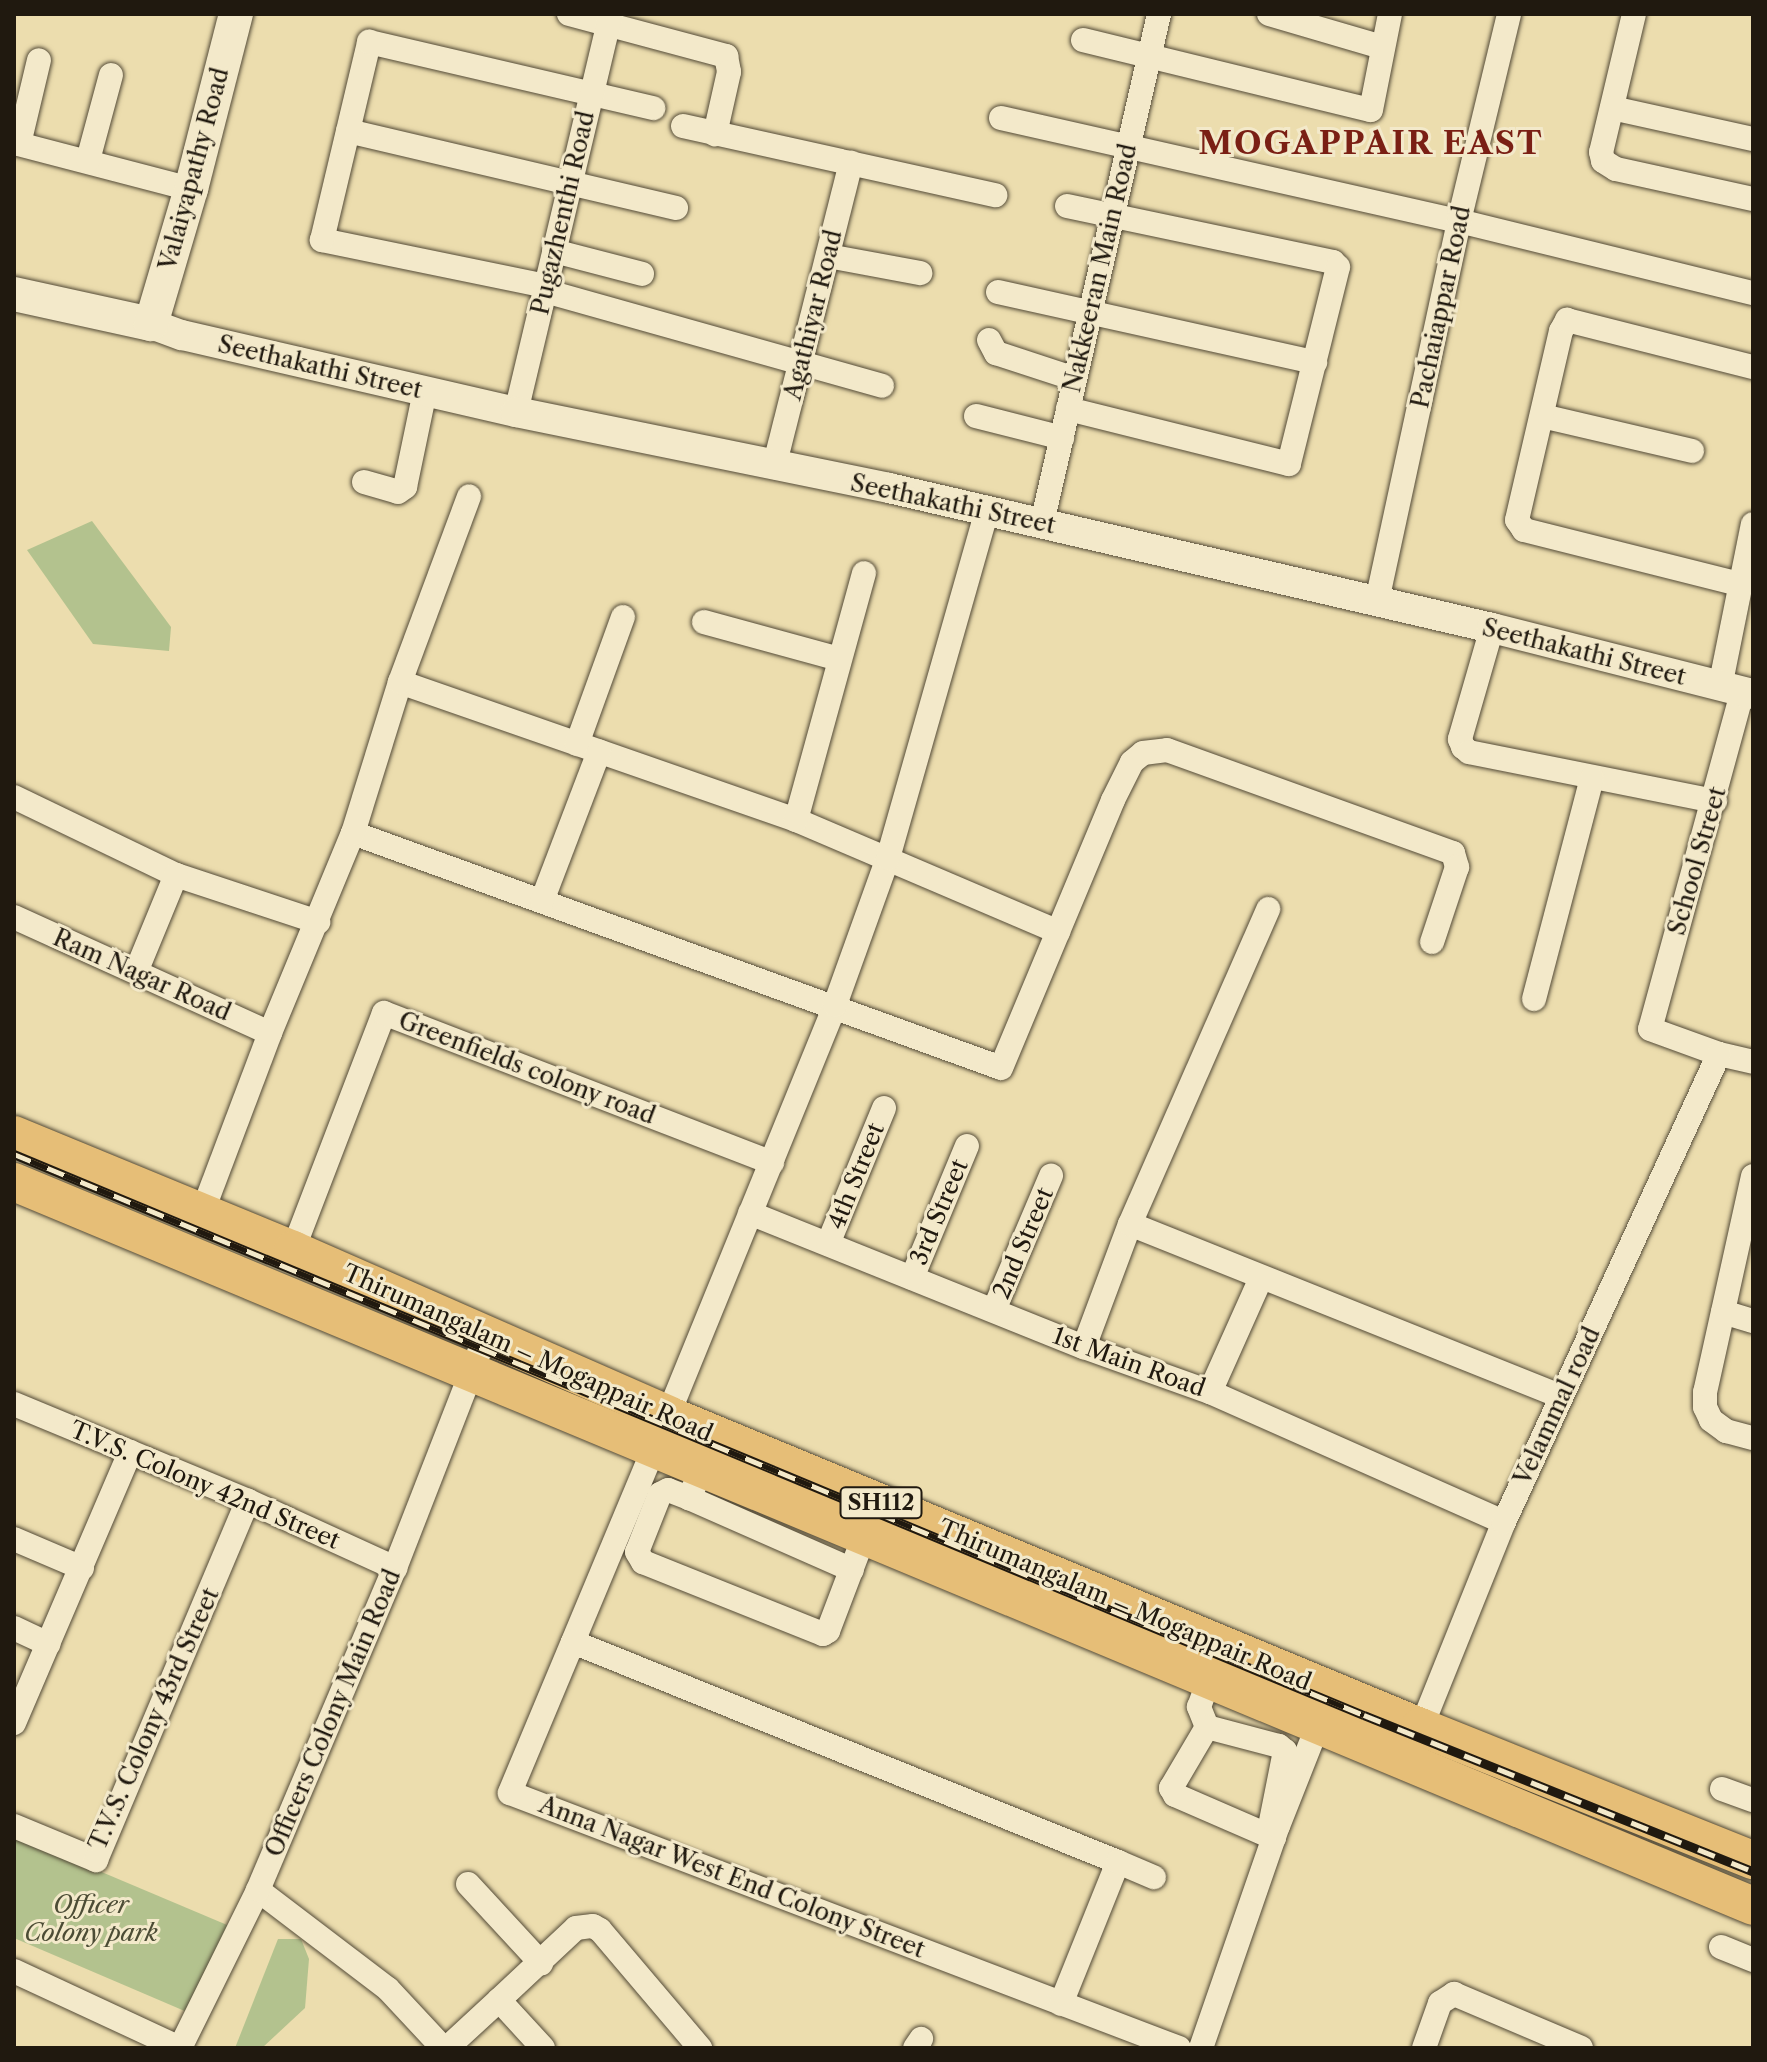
<!DOCTYPE html>
<meta charset="utf-8">
<style>
body{margin:0}
#map{position:relative;width:1767px;height:2062px;overflow:hidden;background:#ecddae;font-family:"Libre Caslon Text",serif}
div>[style]{position:absolute}
.green>*{inset:0;background:#b3c28e}
.roads{filter:drop-shadow(0 0 2px #534a37) drop-shadow(0 0 2px #534a37)}
.minor>*{height:24px;margin:-12px;padding:0 12px;transform-origin:12px;border-radius:12px;background:#f3e9ca}
.tertiary>*{height:30px;margin:-15px;padding:0 15px;transform-origin:15px;border-radius:15px;background:#f3e9ca}
.secondary>*{height:34px;margin:-17px;padding:0 17px;transform-origin:17px;border-radius:17px;background:#f3e9ca}
.primary>*{height:38px;margin:-19px;padding:0 19px;transform-origin:19px;border-radius:19px;background:#e6be77}
.rail>*{height:9px;margin-top:-4.5px;transform-origin:0;background:repeating-linear-gradient(90deg,#f3e9ca 0 18px,#20190f 0 36px);box-sizing:border-box;border-block:2px solid #20190f}
span{translate:-50% -50%;white-space:nowrap;text-align:center;line-height:1.15;-webkit-text-stroke:6px #f3e9ca;paint-order:stroke}
.shield-label span{padding:2px 6px;background:#f3e9ca;border:2px solid;border-radius:6px;-webkit-text-stroke-width:0}
.shield-label{font-size:22px;color:#20190f;font-weight:700}
.street-label{font-size:24px;color:#20190f}
.park-label{font-size:24px;color:#4c4c35;font-style:italic}
.district-label{font-size:32px;color:#7a1f14;font-weight:700;letter-spacing:2px}
.frame{position:absolute;inset:0;border:16px solid #20190f;pointer-events:none}
</style>
<div id="map">
<div class="green">
<i style="clip-path:polygon(92px 521px,171px 627px,169px 651px,93px 644px,27px 550px)"></i>
<i style="clip-path:polygon(14px 1835px,239px 1930px,201px 2018px,14px 1938px)"></i>
<i style="clip-path:polygon(278px 1939px,301px 1939px,309px 1959px,305px 2008px,262px 2048px,235px 2048px)"></i>
</div>
<div class="roads">
<div class="minor">
<i style="left:569px;top:14px;width:163px;rotate:15deg"></i>
<i style="left:726px;top:56px;width:16px;rotate:79deg"></i>
<i style="left:729px;top:72px;width:64px;rotate:102.7deg"></i>
<i style="left:1269px;top:14px;width:118px;rotate:16.3deg"></i>
<i style="left:1634px;top:14px;width:142px;rotate:103.4deg"></i>
<i style="left:1601px;top:152px;width:9px;rotate:77deg"></i>
<i style="left:1603px;top:161px;width:15px;rotate:32deg"></i>
<i style="left:1616px;top:169px;width:140px;rotate:12.4deg"></i>
<i style="left:1083px;top:40px;width:296px;rotate:13.7deg"></i>
<i style="left:1371px;top:110px;width:98px;rotate:-78.8deg"></i>
<i style="left:1612px;top:108px;width:144px;rotate:12.4deg"></i>
<i style="left:1001px;top:118px;width:469px;rotate:12.7deg"></i>
<i style="left:1459px;top:221px;width:303px;rotate:13.8deg"></i>
<i style="left:683px;top:126px;width:320px;rotate:12.5deg"></i>
<i style="left:348px;top:131px;width:337px;rotate:13.2deg"></i>
<i style="left:14px;top:143px;width:183px;rotate:14.6deg"></i>
<i style="left:19px;top:144px;width:86px;rotate:-76.6deg"></i>
<i style="left:88px;top:160px;width:88px;rotate:-74.9deg"></i>
<i style="left:1067px;top:206px;width:272px;rotate:11.9deg"></i>
<i style="left:1333px;top:262px;width:7px;rotate:45deg"></i>
<i style="left:1338px;top:267px;width:203px;rotate:104deg"></i>
<i style="left:1289px;top:464px;width:228px;rotate:-166deg"></i>
<i style="left:554px;top:251px;width:91px;rotate:14.6deg"></i>
<i style="left:828px;top:256px;width:94px;rotate:10.5deg"></i>
<i style="left:546px;top:286px;width:229px;rotate:-168.4deg"></i>
<i style="left:322px;top:240px;width:204px;rotate:-76.6deg"></i>
<i style="left:369px;top:42px;width:292px;rotate:13.1deg"></i>
<i style="left:545px;top:291px;width:350px;rotate:15.7deg"></i>
<i style="left:998px;top:292px;width:325px;rotate:12.5deg"></i>
<i style="left:989px;top:340px;width:15px;rotate:62deg"></i>
<i style="left:996px;top:353px;width:83px;rotate:18.2deg"></i>
<i style="left:516px;top:412px;width:409px;rotate:-76.6deg"></i>
<i style="left:976px;top:416px;width:89px;rotate:14.3deg"></i>
<i style="left:1542px;top:416px;width:154px;rotate:13.1deg"></i>
<i style="left:774px;top:467px;width:314px;rotate:-75.8deg"></i>
<i style="left:364px;top:482px;width:35px;rotate:16deg"></i>
<i style="left:398px;top:492px;width:9px;rotate:-36deg"></i>
<i style="left:405px;top:487px;width:98px;rotate:-78.2deg"></i>
<i style="left:1042px;top:523px;width:522px;rotate:-77.05deg"></i>
<i style="left:1739px;top:584px;width:222px;rotate:-165.9deg"></i>
<i style="left:1524px;top:530px;width:12px;rotate:-125deg"></i>
<i style="left:1517px;top:520px;width:194px;rotate:-76.9deg"></i>
<i style="left:1561px;top:331px;width:13px;rotate:-61deg"></i>
<i style="left:1567px;top:320px;width:192px;rotate:14.2deg"></i>
<i style="left:1377px;top:601px;width:389px;rotate:-77.8deg"></i>
<i style="left:1459px;top:221px;width:213px;rotate:-76.4deg"></i>
<i style="left:704px;top:622px;width:140px;rotate:15.3deg"></i>
<i style="left:1492px;top:628px;width:116px;rotate:106.1deg"></i>
<i style="left:1460px;top:739px;width:9px;rotate:69deg"></i>
<i style="left:1463px;top:747px;width:8px;rotate:40deg"></i>
<i style="left:1469px;top:752px;width:251px;rotate:11.3deg"></i>
<i style="left:400px;top:682px;width:419px;rotate:19.2deg"></i>
<i style="left:796px;top:820px;width:285px;rotate:23.1deg"></i>
<i style="left:1720px;top:687px;width:166px;rotate:-78.6deg"></i>
<i style="left:1742px;top:693px;width:348px;rotate:105.3deg"></i>
<i style="left:1650px;top:1029px;width:73px;rotate:19.9deg"></i>
<i style="left:1719px;top:1054px;width:35px;rotate:13deg"></i>
<i style="left:577px;top:744px;width:135px;rotate:-70.1deg"></i>
<i style="left:14px;top:797px;width:180px;rotate:25.7deg"></i>
<i style="left:176px;top:875px;width:150px;rotate:18.3deg"></i>
<i style="left:796px;top:820px;width:256px;rotate:-74.6deg"></i>
<i style="left:353px;top:833px;width:689px;rotate:19.93deg"></i>
<i style="left:1001px;top:1068px;width:290px;rotate:-67.3deg"></i>
<i style="left:1113px;top:800px;width:42px;rotate:-63.4deg"></i>
<i style="left:1132px;top:762px;width:14px;rotate:-39deg"></i>
<i style="left:1143px;top:753px;width:24px;rotate:-7deg"></i>
<i style="left:1167px;top:750px;width:304px;rotate:19.8deg"></i>
<i style="left:1453px;top:853px;width:15px;rotate:74deg"></i>
<i style="left:1457px;top:867px;width:79px;rotate:108.4deg"></i>
<i style="left:542px;top:901px;width:160px;rotate:-69.1deg"></i>
<i style="left:14px;top:917px;width:281px;rotate:24.4deg"></i>
<i style="left:136px;top:972px;width:105px;rotate:-67.6deg"></i>
<i style="left:1534px;top:999px;width:228px;rotate:-75.3deg"></i>
<i style="left:1753px;top:1176px;width:221px;rotate:102.5deg"></i>
<i style="left:1705px;top:1392px;width:15px;rotate:90deg"></i>
<i style="left:1705px;top:1407px;width:14px;rotate:65deg"></i>
<i style="left:1711px;top:1420px;width:19px;rotate:36deg"></i>
<i style="left:1726px;top:1431px;width:28px;rotate:15deg"></i>
<i style="left:202px;top:1213px;width:192px;rotate:-69.3deg"></i>
<i style="left:270px;top:1033px;width:217px;rotate:-67.5deg"></i>
<i style="left:353px;top:833px;width:158px;rotate:-72.7deg"></i>
<i style="left:400px;top:682px;width:198px;rotate:-69.6deg"></i>
<i style="left:750px;top:1213px;width:360px;rotate:21.9deg"></i>
<i style="left:1084px;top:1347px;width:134px;rotate:19.7deg"></i>
<i style="left:1210px;top:1392px;width:321px;rotate:23.9deg"></i>
<i style="left:1130px;top:1224px;width:464px;rotate:21.8deg"></i>
<i style="left:828px;top:1244px;width:147px;rotate:-67.6deg"></i>
<i style="left:293px;top:1250px;width:254px;rotate:-69deg"></i>
<i style="left:384px;top:1013px;width:416px;rotate:21.1deg"></i>
<i style="left:912px;top:1278px;width:143px;rotate:-67.4deg"></i>
<i style="left:994px;top:1310px;width:146px;rotate:-67deg"></i>
<i style="left:1723px;top:1312px;width:31px;rotate:17deg"></i>
<i style="left:1084px;top:1347px;width:131px;rotate:-69.5deg"></i>
<i style="left:1130px;top:1224px;width:344px;rotate:-66.3deg"></i>
<i style="left:1210px;top:1392px;width:125px;rotate:-65.9deg"></i>
<i style="left:14px;top:1404px;width:253px;rotate:22.5deg"></i>
<i style="left:248px;top:1501px;width:162px;rotate:24.5deg"></i>
<i style="left:668px;top:1415px;width:443px;rotate:-67.8deg"></i>
<i style="left:835px;top:1005px;width:156px;rotate:-70.2deg"></i>
<i style="left:888px;top:858px;width:361px;rotate:-74.1deg"></i>
<i style="left:654px;top:1448px;width:374px;rotate:112.7deg"></i>
<i style="left:510px;top:1793px;width:716px;rotate:20.87deg"></i>
<i style="left:702px;top:1468px;width:33px;rotate:113deg"></i>
<i style="left:689px;top:1498px;width:22px;rotate:-159deg"></i>
<i style="left:668px;top:1490px;width:9px;rotate:153deg"></i>
<i style="left:660px;top:1494px;width:62px;rotate:111.6deg"></i>
<i style="left:637px;top:1552px;width:12px;rotate:59deg"></i>
<i style="left:643px;top:1562px;width:194px;rotate:21.8deg"></i>
<i style="left:823px;top:1634px;width:6px;rotate:-31deg"></i>
<i style="left:828px;top:1631px;width:102px;rotate:-69.2deg"></i>
<i style="left:689px;top:1498px;width:178px;rotate:23.8deg"></i>
<i style="left:14px;top:1539px;width:74px;rotate:23.1deg"></i>
<i style="left:14px;top:1628px;width:38px;rotate:25deg"></i>
<i style="left:573px;top:1642px;width:588px;rotate:21.98deg"></i>
<i style="left:1118px;top:1862px;width:153px;rotate:111.9deg"></i>
<i style="left:14px;top:1723px;width:295px;rotate:-66.8deg"></i>
<i style="left:1207px;top:1727px;width:22px;rotate:-112deg"></i>
<i style="left:1199px;top:1707px;width:30px;rotate:-70deg"></i>
<i style="left:1417px;top:1738px;width:233px;rotate:-68.1deg"></i>
<i style="left:1504px;top:1522px;width:515px;rotate:-65.33deg"></i>
<i style="left:1722px;top:1789px;width:33px;rotate:20deg"></i>
<i style="left:14px;top:1826px;width:89px;rotate:22.5deg"></i>
<i style="left:96px;top:1860px;width:390px;rotate:-67.1deg"></i>
<i style="left:1268px;top:1836px;width:87px;rotate:-78.7deg"></i>
<i style="left:1285px;top:1751px;width:8px;rotate:-140deg"></i>
<i style="left:1279px;top:1746px;width:74px;rotate:-165.2deg"></i>
<i style="left:1207px;top:1727px;width:71px;rotate:120.5deg"></i>
<i style="left:1171px;top:1788px;width:8px;rotate:60deg"></i>
<i style="left:1175px;top:1795px;width:108px;rotate:23.5deg"></i>
<i style="left:1118px;top:1862px;width:39px;rotate:23deg"></i>
<i style="left:468px;top:1884px;width:108px;rotate:47.3deg"></i>
<i style="left:258px;top:1890px;width:163px;rotate:37.3deg"></i>
<i style="left:388px;top:1989px;width:81px;rotate:47deg"></i>
<i style="left:1721px;top:1947px;width:35px;rotate:22deg"></i>
<i style="left:14px;top:1971px;width:183px;rotate:24.9deg"></i>
<i style="left:499px;top:2000px;width:105px;rotate:-43.1deg"></i>
<i style="left:576px;top:1928px;width:17px;rotate:-7deg"></i>
<i style="left:593px;top:1926px;width:8px;rotate:30deg"></i>
<i style="left:600px;top:1930px;width:155px;rotate:49.7deg"></i>
<i style="left:180px;top:2048px;width:176px;rotate:-63.7deg"></i>
<i style="left:258px;top:1890px;width:350px;rotate:-67deg"></i>
<i style="left:395px;top:1568px;width:248px;rotate:-68.7deg"></i>
<i style="left:447px;top:2048px;width:71px;rotate:-42.7deg"></i>
<i style="left:499px;top:2000px;width:65px;rotate:47.5deg"></i>
<i style="left:915px;top:2048px;width:11px;rotate:-56deg"></i>
<i style="left:1201px;top:2048px;width:235px;rotate:-70.9deg"></i>
<i style="left:1278px;top:1826px;width:109px;rotate:-68.4deg"></i>
<i style="left:1424px;top:2048px;width:48px;rotate:-70.4deg"></i>
<i style="left:1440px;top:2003px;width:17px;rotate:-33deg"></i>
<i style="left:1454px;top:1994px;width:138px;rotate:23deg"></i>
</div>
<div class="tertiary">
<i style="left:151px;top:324px;width:33px;rotate:20deg"></i>
<i style="left:182px;top:335px;width:343px;rotate:13deg"></i>
<i style="left:516px;top:412px;width:381px;rotate:11.5deg"></i>
<i style="left:889px;top:488px;width:619px;rotate:13.07deg"></i>
<i style="left:1492px;top:628px;width:269px;rotate:14.2deg"></i>
</div>
<div class="secondary">
<i style="left:14px;top:294px;width:140px;rotate:12.4deg"></i>
<i style="left:151px;top:324px;width:141px;rotate:-73.5deg"></i>
<i style="left:191px;top:189px;width:181px;rotate:-75.6deg"></i>
</div>
<div class="primary">
<i style="left:14px;top:1135px;width:302px;rotate:22.4deg"></i>
<i style="left:293px;top:1250px;width:410px;rotate:23.7deg"></i>
<i style="left:668px;top:1415px;width:814px;rotate:22.53deg"></i>
<i style="left:1420px;top:1727px;width:359px;rotate:21.8deg"></i>
<i style="left:14px;top:1182px;width:1884px;rotate:22.6deg"></i>
</div>
</div>
<div class="rail">
<i style="left:14px;top:1154px;width:1462px;rotate:22.57deg"></i>
<i style="left:1364px;top:1715px;width:419px;rotate:21.9deg"></i>
</div>
<div class="shield-label">
<span style="left:881px;top:1503px">SH112</span>
</div>
<div class="street-label">
<span style="left:194px;top:169px;rotate:-75deg">Valaiyapathy Road</span>
<span style="left:563px;top:213px;rotate:-77deg">Pugazhenthi Road</span>
<span style="left:1100px;top:268px;rotate:-77deg">Nakkeeran Main Road</span>
<span style="left:1441px;top:307px;rotate:-78deg">Pachaiappar Road</span>
<span style="left:813px;top:315px;rotate:-76deg">Agathiyar Road</span>
<span style="left:320px;top:367px;rotate:13deg">Seethakathi Street</span>
<span style="left:953px;top:504px;rotate:12deg">Seethakathi Street</span>
<span style="left:1584px;top:652px;rotate:14deg">Seethakathi Street</span>
<span style="left:1697px;top:861px;rotate:-74deg">School Street</span>
<span style="left:142px;top:975px;rotate:24deg">Ram Nagar Road</span>
<span style="left:527px;top:1068px;rotate:21deg">Greenfields colony road</span>
<span style="left:856px;top:1176px;rotate:-68deg">4th Street</span>
<span style="left:939px;top:1212px;rotate:-67deg">3rd Street</span>
<span style="left:1023px;top:1243px;rotate:-67deg">2nd Street</span>
<span style="left:528px;top:1353px;rotate:24deg">Thirumangalam – Mogappair Road</span>
<span style="left:1129px;top:1362px;rotate:20deg">1st Main Road</span>
<span style="left:1557px;top:1406px;rotate:-65deg">Velammal road</span>
<span style="left:205px;top:1485px;rotate:23deg">T.V.S. Colony 42nd Street</span>
<span style="left:1125px;top:1605px;rotate:23deg">Thirumangalam – Mogappair Road</span>
<span style="left:333px;top:1713px;rotate:-67deg">Officers Colony Main Road</span>
<span style="left:154px;top:1719px;rotate:-66deg">T.V.S. Colony 43rd Street</span>
<span style="left:732px;top:1877px;rotate:21deg">Anna Nagar West End Colony Street</span>
</div>
<div class="park-label">
<span style="left:91px;top:1919px">Officer<br>Colony park</span>
</div>
<div class="district-label">
<span style="left:1371px;top:143px">MOGAPPAIR EAST</span>
</div>
<div class="frame"></div>
</div>
